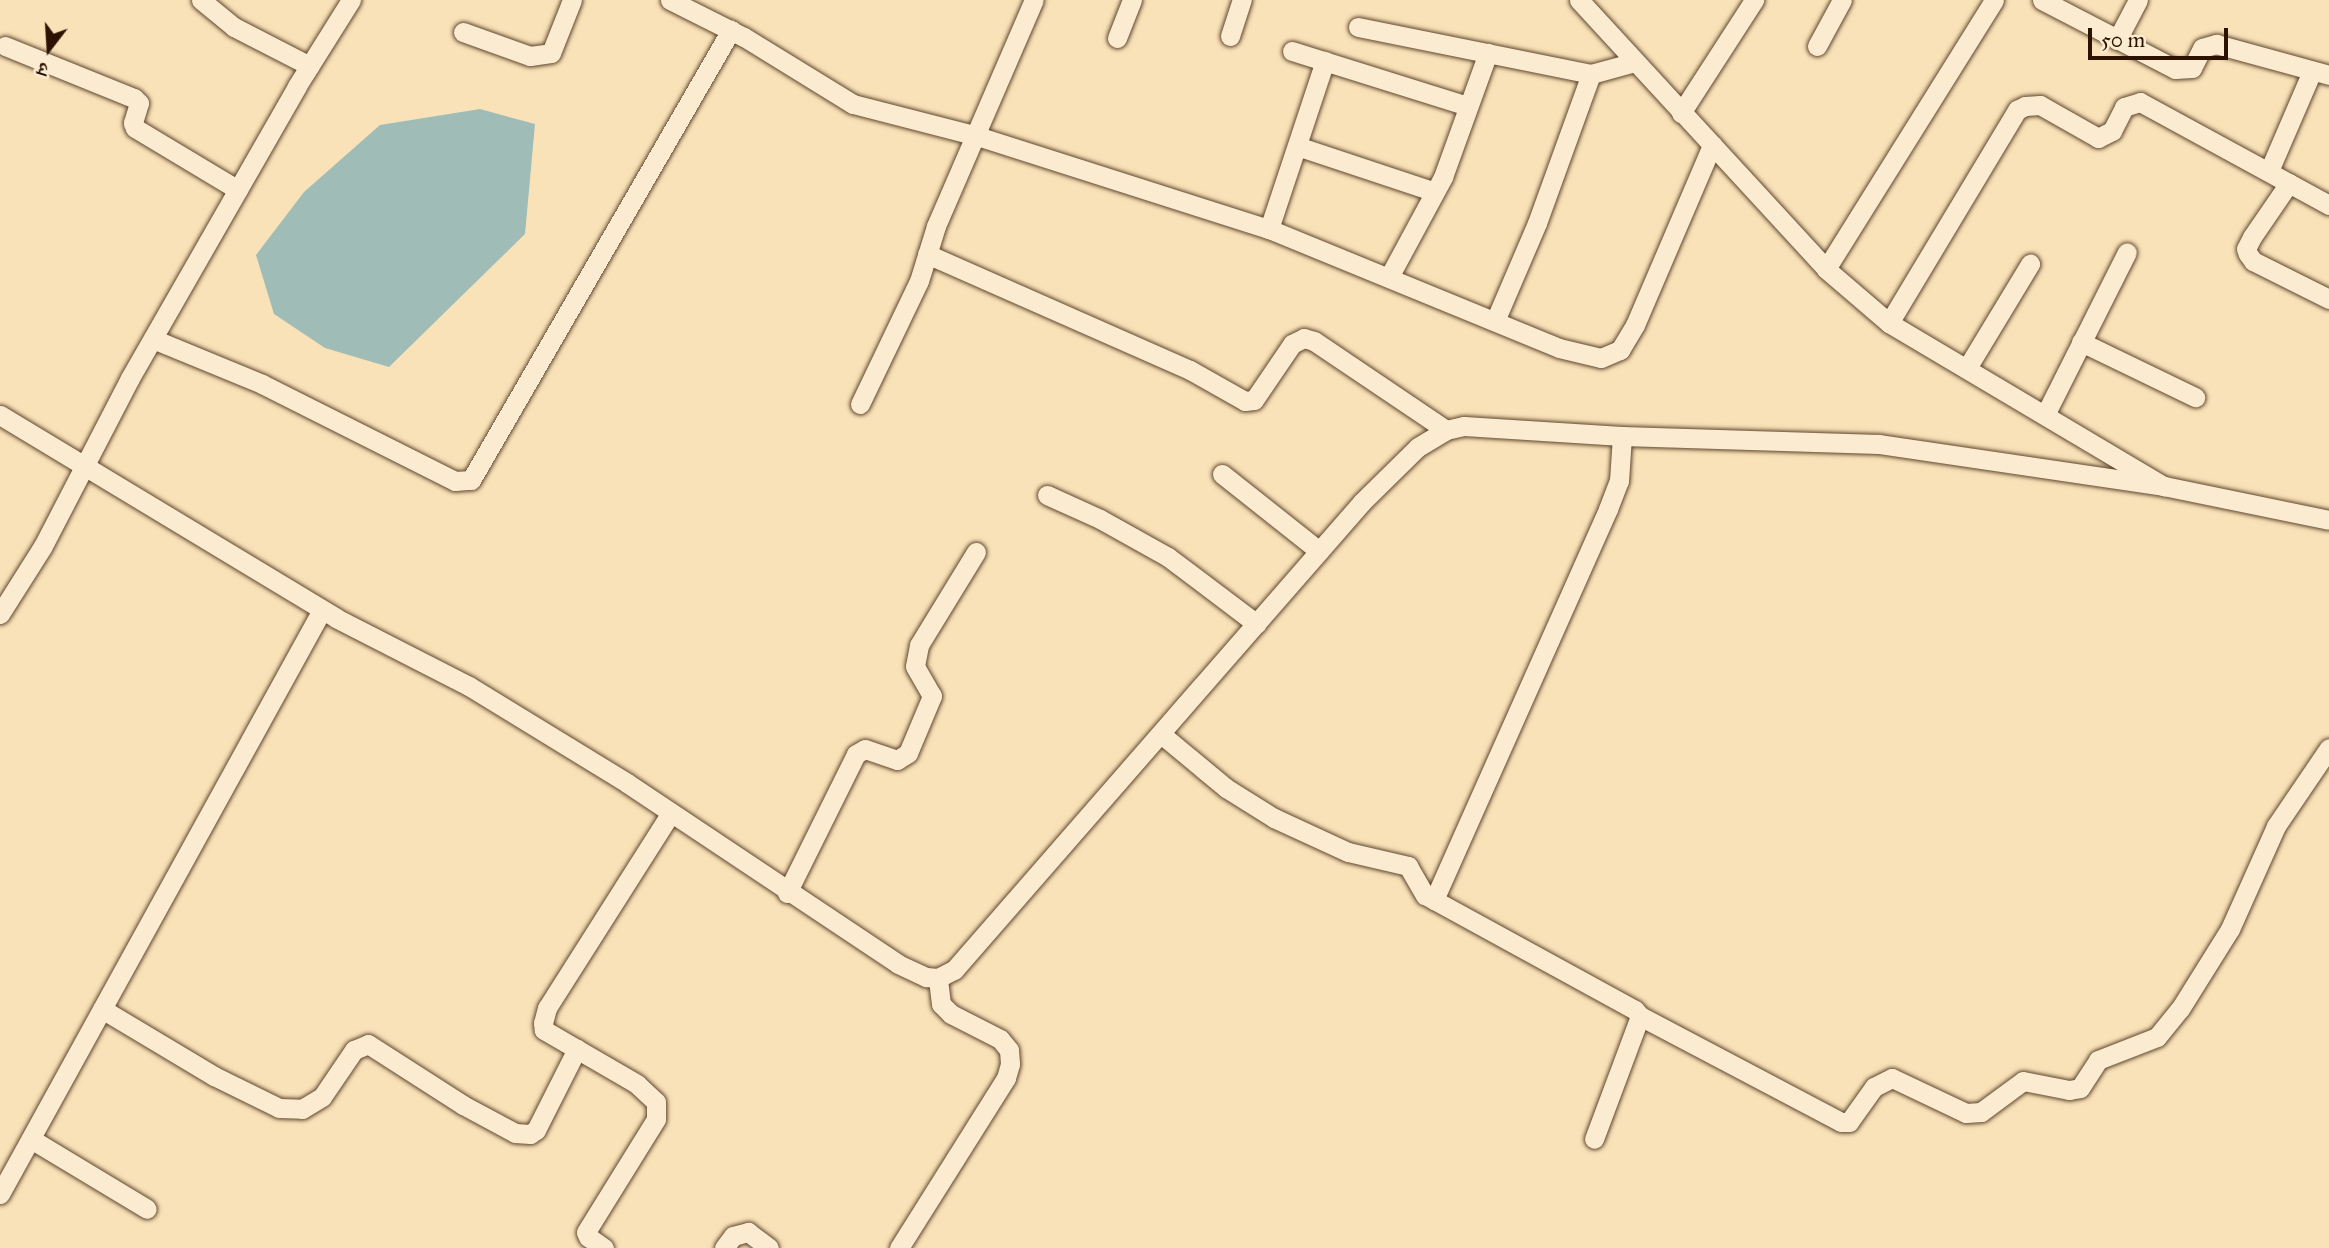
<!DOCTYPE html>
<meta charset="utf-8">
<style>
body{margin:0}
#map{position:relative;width:2329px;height:1248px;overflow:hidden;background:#f9e2b8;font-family:"IM FELL Great Primer","Noto Serif Devanagari",serif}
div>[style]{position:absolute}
.water>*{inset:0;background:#9fbdb6}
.roads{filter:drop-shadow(0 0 2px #5f462e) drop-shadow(0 0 2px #5f462e)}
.minor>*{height:19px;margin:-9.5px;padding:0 9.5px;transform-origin:9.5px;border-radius:9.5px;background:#fbecd1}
span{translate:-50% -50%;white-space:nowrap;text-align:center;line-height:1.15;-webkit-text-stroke:7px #fbecd1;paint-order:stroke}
.north{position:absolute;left:14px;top:14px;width:70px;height:70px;-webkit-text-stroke:5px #fbecd1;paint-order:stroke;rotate:197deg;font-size:19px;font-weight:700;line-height:28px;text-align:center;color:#2c1200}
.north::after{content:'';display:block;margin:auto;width:24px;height:32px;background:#2c1200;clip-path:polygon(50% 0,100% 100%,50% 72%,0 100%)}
.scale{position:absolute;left:2088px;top:28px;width:140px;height:32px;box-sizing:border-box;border:4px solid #2c1200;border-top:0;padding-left:9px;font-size:21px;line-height:24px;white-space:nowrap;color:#2c1200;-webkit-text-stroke:5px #fbecd1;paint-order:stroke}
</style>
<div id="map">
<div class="water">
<i style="clip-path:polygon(480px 109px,535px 124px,525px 234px,389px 367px,325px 348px,274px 314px,256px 255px,304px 192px,380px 125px)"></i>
</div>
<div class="roads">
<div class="minor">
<i style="left:201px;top:0;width:43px;rotate:39.3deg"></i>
<i style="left:234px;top:27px;width:85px;rotate:27.2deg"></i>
<i style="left:670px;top:0;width:83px;rotate:26.6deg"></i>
<i style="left:744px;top:37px;width:128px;rotate:31.6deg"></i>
<i style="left:853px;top:104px;width:125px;rotate:14.4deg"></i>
<i style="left:974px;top:135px;width:310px;rotate:17.7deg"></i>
<i style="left:1269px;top:229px;width:313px;rotate:22.3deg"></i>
<i style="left:1559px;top:348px;width:43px;rotate:13.4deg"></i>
<i style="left:1601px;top:358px;width:21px;rotate:-23deg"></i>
<i style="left:1620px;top:350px;width:29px;rotate:-59deg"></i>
<i style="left:1635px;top:325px;width:196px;rotate:-66.8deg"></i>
<i style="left:1579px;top:0;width:365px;rotate:47.4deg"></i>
<i style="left:1826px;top:269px;width:83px;rotate:40.6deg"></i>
<i style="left:1889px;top:323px;width:320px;rotate:30.7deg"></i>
<i style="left:2164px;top:486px;width:168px;rotate:11.6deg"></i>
<i style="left:2042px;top:0;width:150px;rotate:27.4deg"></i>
<i style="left:2175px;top:69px;width:17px;rotate:-3deg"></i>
<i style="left:2192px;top:68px;width:22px;rotate:-63deg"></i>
<i style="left:2202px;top:48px;width:15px;rotate:-16deg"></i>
<i style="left:2216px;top:44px;width:117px;rotate:15.3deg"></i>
<i style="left:1358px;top:27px;width:238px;rotate:11.4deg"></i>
<i style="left:1591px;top:74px;width:46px;rotate:-15.3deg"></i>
<i style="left:463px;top:32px;width:71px;rotate:19.7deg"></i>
<i style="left:530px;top:56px;width:21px;rotate:-8deg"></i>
<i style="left:551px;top:53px;width:57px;rotate:-68.4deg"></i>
<i style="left:1230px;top:36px;width:38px;rotate:-72deg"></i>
<i style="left:1117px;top:38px;width:41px;rotate:-68.5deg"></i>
<i style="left:2117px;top:40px;width:45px;rotate:-62.3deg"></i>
<i style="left:5px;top:46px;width:139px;rotate:22deg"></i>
<i style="left:134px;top:98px;width:7px;rotate:45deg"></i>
<i style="left:139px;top:103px;width:21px;rotate:107deg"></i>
<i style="left:133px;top:123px;width:5px;rotate:68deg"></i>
<i style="left:135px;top:128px;width:120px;rotate:31deg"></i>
<i style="left:1817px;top:46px;width:52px;rotate:-61.5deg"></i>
<i style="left:1292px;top:51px;width:184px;rotate:17.4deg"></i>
<i style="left:1681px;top:113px;width:135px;rotate:-57.1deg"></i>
<i style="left:1297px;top:146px;width:145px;rotate:18.4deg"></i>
<i style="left:2269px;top:171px;width:109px;rotate:-66.7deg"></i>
<i style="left:2289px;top:183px;width:65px;rotate:124.4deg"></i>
<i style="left:2252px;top:237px;width:13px;rotate:117deg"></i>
<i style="left:2246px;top:249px;width:5px;rotate:68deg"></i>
<i style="left:2248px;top:254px;width:9px;rotate:54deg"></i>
<i style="left:2253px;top:261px;width:85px;rotate:26.6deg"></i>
<i style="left:1269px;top:229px;width:177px;rotate:-71.6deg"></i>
<i style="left:927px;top:254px;width:287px;rotate:23.8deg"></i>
<i style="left:1190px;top:370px;width:63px;rotate:29.4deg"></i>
<i style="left:1245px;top:401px;width:9px;rotate:-6deg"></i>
<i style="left:1254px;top:400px;width:68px;rotate:-55.8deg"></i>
<i style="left:1292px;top:344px;width:13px;rotate:-27deg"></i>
<i style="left:1304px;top:338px;width:10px;rotate:17deg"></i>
<i style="left:1314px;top:341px;width:159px;rotate:34deg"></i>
<i style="left:1826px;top:269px;width:317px;rotate:-58deg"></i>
<i style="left:1389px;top:277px;width:114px;rotate:-61.6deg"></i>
<i style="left:1443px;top:177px;width:132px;rotate:-70.1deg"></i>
<i style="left:1495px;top:321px;width:107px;rotate:-66.8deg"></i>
<i style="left:1537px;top:223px;width:158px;rotate:-70.1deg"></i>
<i style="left:1889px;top:323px;width:249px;rotate:-59deg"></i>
<i style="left:2017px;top:110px;width:9px;rotate:-27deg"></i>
<i style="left:2025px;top:106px;width:15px;rotate:-4deg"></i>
<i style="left:2040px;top:105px;width:67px;rotate:29.6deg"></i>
<i style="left:2098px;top:138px;width:16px;rotate:-27deg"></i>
<i style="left:2112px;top:131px;width:27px;rotate:-63deg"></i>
<i style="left:2124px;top:107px;width:17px;rotate:-17deg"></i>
<i style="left:2140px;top:102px;width:215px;rotate:28.6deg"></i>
<i style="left:153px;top:339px;width:118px;rotate:22.4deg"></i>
<i style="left:262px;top:384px;width:216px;rotate:26.7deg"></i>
<i style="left:455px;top:481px;width:16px;rotate:-4deg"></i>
<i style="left:471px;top:480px;width:520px;rotate:-59.98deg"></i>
<i style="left:2081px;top:342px;width:127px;rotate:25.8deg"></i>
<i style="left:1967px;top:368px;width:122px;rotate:-58.8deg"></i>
<i style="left:860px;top:404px;width:136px;rotate:-64.4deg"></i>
<i style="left:919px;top:281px;width:58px;rotate:-72.8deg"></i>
<i style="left:936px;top:226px;width:246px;rotate:-66.6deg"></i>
<i style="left:0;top:415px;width:393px;rotate:31.1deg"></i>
<i style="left:336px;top:618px;width:149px;rotate:27.1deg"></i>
<i style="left:469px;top:686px;width:185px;rotate:31.5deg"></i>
<i style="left:627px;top:783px;width:326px;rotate:33.7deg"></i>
<i style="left:898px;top:964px;width:31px;rotate:25deg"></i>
<i style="left:926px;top:977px;width:12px;rotate:5deg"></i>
<i style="left:938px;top:978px;width:18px;rotate:-27deg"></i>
<i style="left:954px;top:970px;width:621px;rotate:-48.92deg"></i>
<i style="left:1362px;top:502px;width:78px;rotate:-44.5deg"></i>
<i style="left:1418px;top:447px;width:33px;rotate:-31deg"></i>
<i style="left:1446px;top:430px;width:18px;rotate:-13deg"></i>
<i style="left:1464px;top:426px;width:158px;rotate:3.6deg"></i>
<i style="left:1622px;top:436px;width:257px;rotate:1.8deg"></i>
<i style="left:1879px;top:444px;width:288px;rotate:8.4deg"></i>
<i style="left:2045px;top:415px;width:182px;rotate:-63.3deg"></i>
<i style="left:1222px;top:474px;width:124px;rotate:38.4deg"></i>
<i style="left:1047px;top:495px;width:58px;rotate:24.4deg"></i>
<i style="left:1100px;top:519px;width:78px;rotate:29.2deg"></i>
<i style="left:1168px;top:557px;width:111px;rotate:37deg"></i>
<i style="left:0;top:614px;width:80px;rotate:-57.7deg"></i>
<i style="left:43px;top:546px;width:189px;rotate:-62.6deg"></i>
<i style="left:130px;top:378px;width:336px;rotate:-60.2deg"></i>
<i style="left:297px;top:86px;width:102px;rotate:-57.9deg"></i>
<i style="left:1161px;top:734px;width:85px;rotate:39.7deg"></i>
<i style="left:1226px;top:788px;width:57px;rotate:32deg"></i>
<i style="left:1274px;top:818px;width:81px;rotate:24.7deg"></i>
<i style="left:1348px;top:852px;width:62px;rotate:13.1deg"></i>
<i style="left:1408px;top:866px;width:34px;rotate:60deg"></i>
<i style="left:1425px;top:895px;width:239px;rotate:28.7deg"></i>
<i style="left:1635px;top:1010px;width:8px;rotate:50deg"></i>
<i style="left:1640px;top:1016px;width:131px;rotate:110.5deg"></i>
<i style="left:787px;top:893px;width:155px;rotate:-63.6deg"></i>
<i style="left:856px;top:754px;width:10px;rotate:-29deg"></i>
<i style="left:865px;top:749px;width:34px;rotate:19deg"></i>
<i style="left:897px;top:760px;width:13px;rotate:-32deg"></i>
<i style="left:908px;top:753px;width:62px;rotate:-67.2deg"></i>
<i style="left:932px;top:696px;width:34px;rotate:-120deg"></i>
<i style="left:915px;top:666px;width:21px;rotate:-79deg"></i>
<i style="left:919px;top:645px;width:109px;rotate:-58.5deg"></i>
<i style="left:1434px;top:900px;width:428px;rotate:-66deg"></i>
<i style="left:1608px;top:509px;width:30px;rotate:-69deg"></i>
<i style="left:1619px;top:481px;width:45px;rotate:-86.2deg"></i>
<i style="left:102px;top:1009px;width:131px;rotate:30.9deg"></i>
<i style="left:214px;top:1076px;width:72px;rotate:26.2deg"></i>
<i style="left:279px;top:1108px;width:23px;rotate:2deg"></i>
<i style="left:302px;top:1109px;width:23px;rotate:-31deg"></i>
<i style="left:322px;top:1097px;width:57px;rotate:-55.8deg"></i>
<i style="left:354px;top:1050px;width:15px;rotate:-23deg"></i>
<i style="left:368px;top:1044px;width:113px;rotate:32.7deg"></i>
<i style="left:463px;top:1105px;width:59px;rotate:28.3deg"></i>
<i style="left:515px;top:1133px;width:15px;rotate:4deg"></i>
<i style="left:530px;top:1134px;width:7px;rotate:-34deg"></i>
<i style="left:536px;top:1130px;width:91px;rotate:-63.2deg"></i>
<i style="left:1640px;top:1016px;width:227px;rotate:27.8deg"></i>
<i style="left:1841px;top:1122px;width:8px"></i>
<i style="left:1849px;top:1122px;width:43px;rotate:-54.5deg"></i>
<i style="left:1874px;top:1087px;width:20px;rotate:-27deg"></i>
<i style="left:1892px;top:1078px;width:82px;rotate:25.3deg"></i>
<i style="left:1966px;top:1113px;width:15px;rotate:-4deg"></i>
<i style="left:1981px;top:1112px;width:52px;rotate:-36.4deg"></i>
<i style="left:2023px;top:1081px;width:47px;rotate:11.1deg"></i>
<i style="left:2069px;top:1090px;width:11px;rotate:-10deg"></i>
<i style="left:2080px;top:1088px;width:33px;rotate:-57deg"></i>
<i style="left:2098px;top:1060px;width:63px;rotate:-21.3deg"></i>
<i style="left:2157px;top:1037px;width:36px;rotate:-51deg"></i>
<i style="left:2180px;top:1009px;width:94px;rotate:-58deg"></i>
<i style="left:2230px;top:929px;width:113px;rotate:-65.9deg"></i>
<i style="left:2276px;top:826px;width:94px;rotate:-55.8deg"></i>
<i style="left:31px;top:1139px;width:135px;rotate:31.1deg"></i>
<i style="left:0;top:1194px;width:667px;rotate:-61.13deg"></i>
<i style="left:604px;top:1248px;width:19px;rotate:-145deg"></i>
<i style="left:588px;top:1237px;width:5px;rotate:-112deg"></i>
<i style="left:586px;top:1232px;width:133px;rotate:-58.2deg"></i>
<i style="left:656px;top:1119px;width:17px;rotate:-90deg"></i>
<i style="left:656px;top:1102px;width:26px;rotate:-137deg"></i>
<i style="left:637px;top:1084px;width:108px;rotate:-149.9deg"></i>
<i style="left:544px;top:1030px;width:7px;rotate:-98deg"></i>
<i style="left:543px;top:1023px;width:16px;rotate:-75deg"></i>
<i style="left:547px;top:1008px;width:230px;rotate:-57.6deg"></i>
<i style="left:724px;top:1248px;width:15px;rotate:-53deg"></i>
<i style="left:733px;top:1236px;width:16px;rotate:-15deg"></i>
<i style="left:748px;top:1232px;width:26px;rotate:37deg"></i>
<i style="left:899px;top:1248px;width:201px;rotate:-57.8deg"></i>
<i style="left:1006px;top:1078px;width:15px;rotate:-74deg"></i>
<i style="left:1010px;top:1064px;width:14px;rotate:-94deg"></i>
<i style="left:1009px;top:1050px;width:14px;rotate:-129deg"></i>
<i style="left:1000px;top:1039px;width:55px;rotate:-153deg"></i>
<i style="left:951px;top:1014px;width:14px;rotate:-135deg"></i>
<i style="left:941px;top:1004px;width:26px;rotate:-97deg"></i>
</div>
</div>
<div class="north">उ</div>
<div class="scale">50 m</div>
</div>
